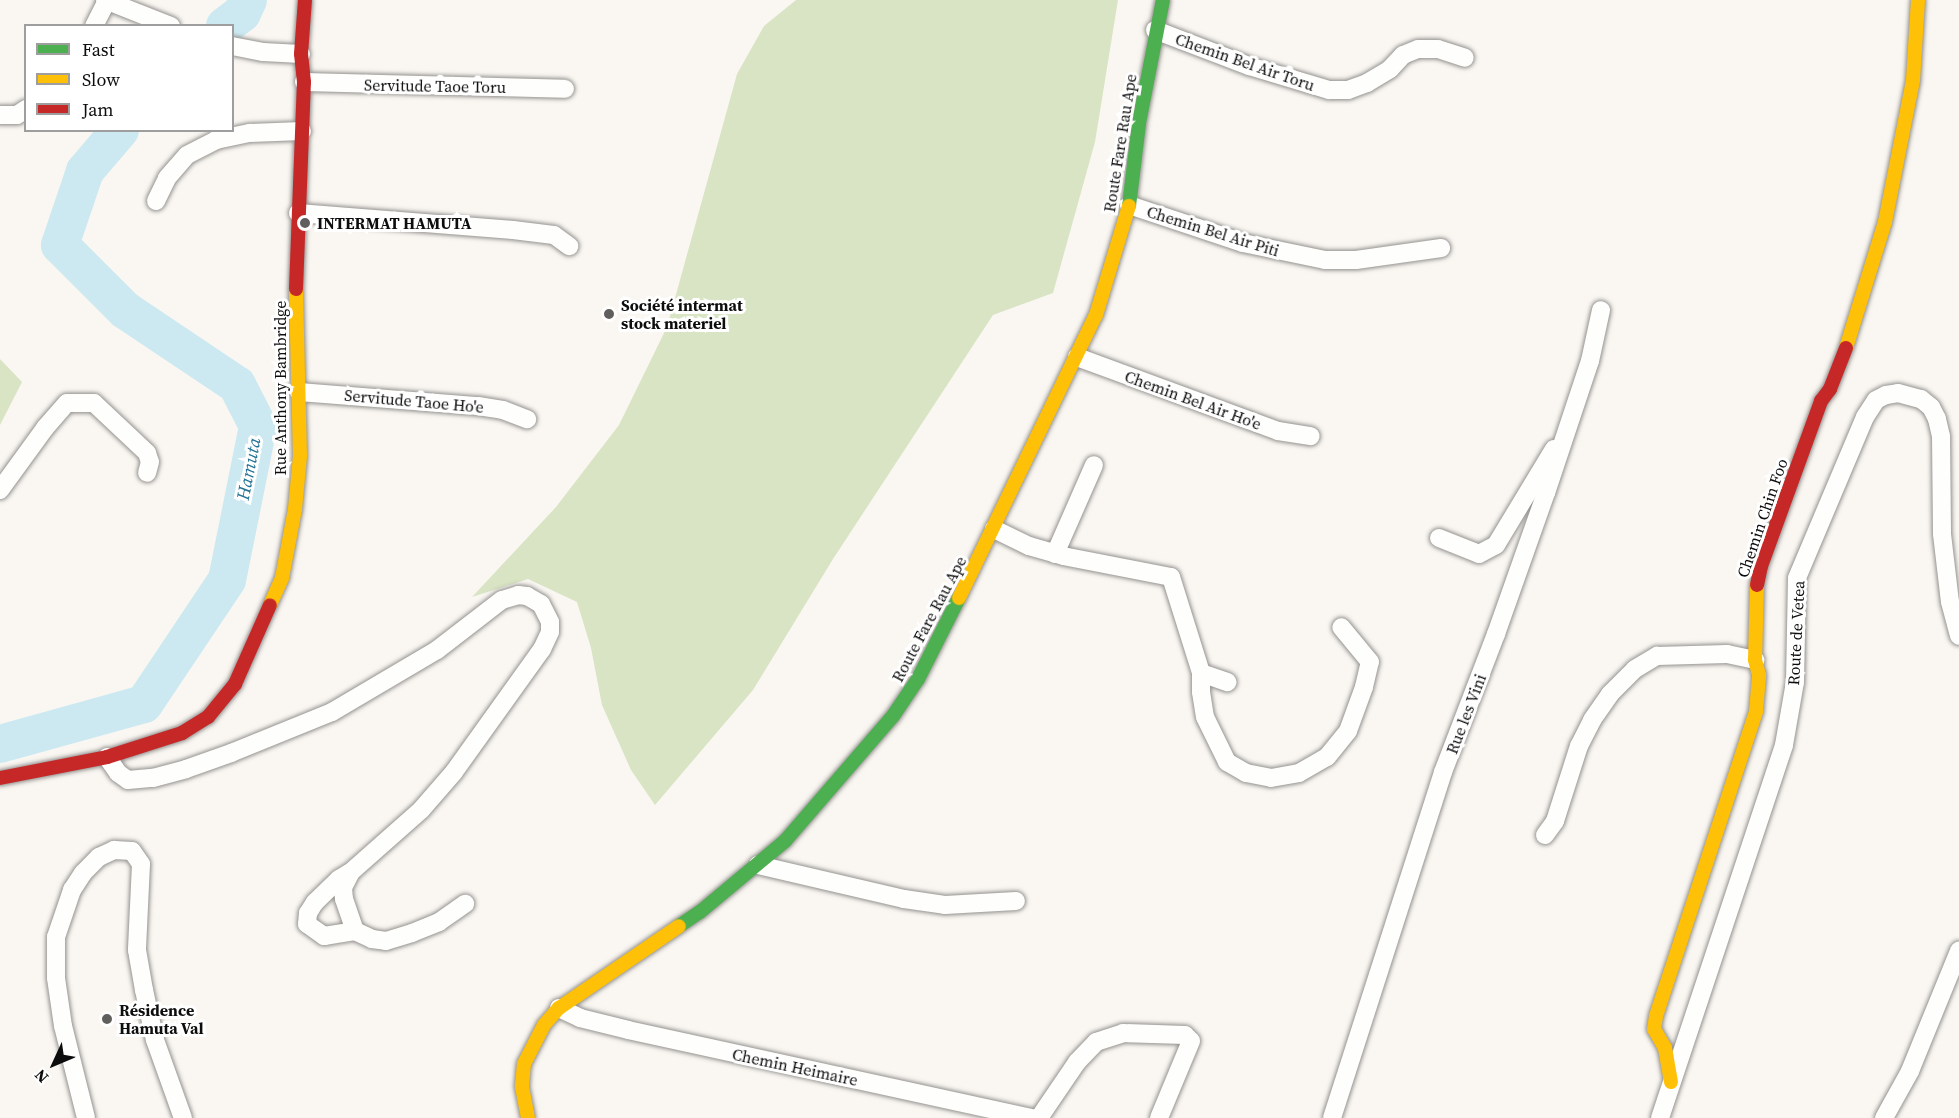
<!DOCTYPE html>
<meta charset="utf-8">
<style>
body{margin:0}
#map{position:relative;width:1959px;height:1118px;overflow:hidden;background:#faf7f2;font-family:"Source Serif 4",serif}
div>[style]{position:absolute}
.forest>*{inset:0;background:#d8e4c3}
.river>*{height:38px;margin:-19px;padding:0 19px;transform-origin:19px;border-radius:19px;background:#cce9f1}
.roads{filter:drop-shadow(0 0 2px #949290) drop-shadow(0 0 2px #949290)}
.street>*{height:18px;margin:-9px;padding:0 9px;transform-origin:9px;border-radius:9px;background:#fefefd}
.fast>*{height:14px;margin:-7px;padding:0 7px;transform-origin:7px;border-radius:7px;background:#4caf50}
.slow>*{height:14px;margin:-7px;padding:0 7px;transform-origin:7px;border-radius:7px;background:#ffc107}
.jam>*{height:14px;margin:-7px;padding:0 7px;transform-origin:7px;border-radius:7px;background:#c62828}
.dots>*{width:16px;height:16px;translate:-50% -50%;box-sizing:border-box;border:3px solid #fff;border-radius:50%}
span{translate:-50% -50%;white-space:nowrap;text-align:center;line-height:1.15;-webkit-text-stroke:6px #fff;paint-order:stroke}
.street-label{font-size:16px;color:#0d0d0d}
.poi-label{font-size:16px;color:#0d0d0d;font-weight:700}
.left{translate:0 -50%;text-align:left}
.water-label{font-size:18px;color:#227293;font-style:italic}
.legend{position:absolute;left:24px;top:24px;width:210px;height:108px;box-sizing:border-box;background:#fff;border:2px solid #9e9e9e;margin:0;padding:8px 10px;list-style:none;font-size:18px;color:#0d0d0d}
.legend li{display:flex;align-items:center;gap:12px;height:30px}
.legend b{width:30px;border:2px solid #9e9e9e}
.north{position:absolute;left:24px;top:1034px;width:60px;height:60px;-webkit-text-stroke:4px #fff;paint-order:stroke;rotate:226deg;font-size:16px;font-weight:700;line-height:24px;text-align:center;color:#0d0d0d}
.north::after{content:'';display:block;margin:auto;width:21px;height:27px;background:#0d0d0d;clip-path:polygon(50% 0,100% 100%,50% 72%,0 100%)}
</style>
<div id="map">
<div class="forest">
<i style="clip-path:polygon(796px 0,1118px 0,1095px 142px,1053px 293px,993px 315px,833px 559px,753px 690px,655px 805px,631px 770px,602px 705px,591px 648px,577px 602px,528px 579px,472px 597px,556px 507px,619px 425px,667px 327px,737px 74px,764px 26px)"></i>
<i style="clip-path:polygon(0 359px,22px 382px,0 425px)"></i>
</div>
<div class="river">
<i style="left:225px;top:26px;width:21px;rotate:-37deg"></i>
<i style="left:242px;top:13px;width:14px;rotate:-65deg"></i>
<i style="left:0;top:744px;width:149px;rotate:-15.5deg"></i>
<i style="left:144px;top:704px;width:149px;rotate:-56.2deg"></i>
<i style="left:227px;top:580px;width:157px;rotate:-78.6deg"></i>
<i style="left:258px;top:426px;width:46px;rotate:-117.1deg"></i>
<i style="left:237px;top:385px;width:135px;rotate:-146.2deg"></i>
<i style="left:125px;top:310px;width:92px;rotate:-135deg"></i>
<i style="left:60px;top:245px;width:78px;rotate:-71.3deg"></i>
<i style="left:85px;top:171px;width:54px;rotate:-49.5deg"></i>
</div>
<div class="roads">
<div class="street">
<i style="left:105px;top:0;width:71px;rotate:21.5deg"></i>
<i style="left:94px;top:26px;width:28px;rotate:-63deg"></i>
<i style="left:1155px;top:30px;width:101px;rotate:21deg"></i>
<i style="left:1249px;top:66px;width:84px;rotate:16.7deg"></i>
<i style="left:1329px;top:90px;width:19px"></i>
<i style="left:1348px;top:90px;width:20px;rotate:-20deg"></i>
<i style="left:1367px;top:83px;width:27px;rotate:-31deg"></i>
<i style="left:1390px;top:69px;width:19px;rotate:-47deg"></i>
<i style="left:1403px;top:55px;width:16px;rotate:-22deg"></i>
<i style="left:1418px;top:49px;width:20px"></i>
<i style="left:1438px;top:49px;width:28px;rotate:18deg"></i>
<i style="left:232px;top:46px;width:32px;rotate:11deg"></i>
<i style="left:263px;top:52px;width:38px;rotate:3deg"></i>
<i style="left:304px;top:82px;width:261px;rotate:1.5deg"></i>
<i style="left:0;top:115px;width:17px"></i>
<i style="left:17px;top:115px;width:11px;rotate:-34deg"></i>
<i style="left:156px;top:201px;width:25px;rotate:-64deg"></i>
<i style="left:167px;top:178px;width:30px;rotate:-49deg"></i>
<i style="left:187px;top:155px;width:33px;rotate:-27deg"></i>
<i style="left:216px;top:140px;width:35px;rotate:-12deg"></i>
<i style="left:250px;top:133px;width:52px;rotate:-2.2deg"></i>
<i style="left:1129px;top:205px;width:120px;rotate:18.4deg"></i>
<i style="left:1243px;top:243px;width:84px;rotate:11.7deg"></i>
<i style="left:1325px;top:260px;width:31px"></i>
<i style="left:1356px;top:260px;width:86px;rotate:-8deg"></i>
<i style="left:298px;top:213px;width:216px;rotate:4.5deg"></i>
<i style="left:513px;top:230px;width:41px;rotate:7deg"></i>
<i style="left:554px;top:235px;width:19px;rotate:36deg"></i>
<i style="left:1077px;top:357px;width:214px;rotate:20.2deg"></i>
<i style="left:1278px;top:431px;width:33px;rotate:9deg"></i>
<i style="left:299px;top:392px;width:180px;rotate:4.5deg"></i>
<i style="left:478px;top:406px;width:25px;rotate:9deg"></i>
<i style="left:503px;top:410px;width:26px;rotate:21deg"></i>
<i style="left:0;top:490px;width:77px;rotate:-54deg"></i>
<i style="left:45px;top:428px;width:33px;rotate:-49deg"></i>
<i style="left:67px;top:403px;width:27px"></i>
<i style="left:94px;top:403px;width:73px;rotate:43.3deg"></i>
<i style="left:147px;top:453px;width:9px;rotate:72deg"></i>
<i style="left:150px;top:462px;width:11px;rotate:105deg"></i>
<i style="left:994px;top:529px;width:39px;rotate:26deg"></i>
<i style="left:1029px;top:546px;width:35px;rotate:16deg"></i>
<i style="left:1063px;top:556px;width:110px;rotate:11deg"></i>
<i style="left:1171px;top:577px;width:101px;rotate:72.6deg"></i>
<i style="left:1201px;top:673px;width:19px;rotate:90deg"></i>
<i style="left:1201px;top:692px;width:25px;rotate:81deg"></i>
<i style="left:1205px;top:717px;width:50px;rotate:63.9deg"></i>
<i style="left:1227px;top:762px;width:22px;rotate:30deg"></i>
<i style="left:1246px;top:773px;width:25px;rotate:11deg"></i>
<i style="left:1271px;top:778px;width:28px;rotate:-10deg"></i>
<i style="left:1299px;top:773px;width:32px;rotate:-30deg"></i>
<i style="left:1327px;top:757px;width:33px;rotate:-51deg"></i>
<i style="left:1348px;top:731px;width:47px;rotate:-70deg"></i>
<i style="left:1364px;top:687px;width:26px;rotate:-77deg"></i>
<i style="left:1370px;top:662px;width:45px;rotate:-129.6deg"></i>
<i style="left:1439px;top:538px;width:43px;rotate:21.8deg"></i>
<i style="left:1479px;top:554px;width:19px;rotate:-28deg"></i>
<i style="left:1496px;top:545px;width:112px;rotate:-58.9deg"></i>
<i style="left:1055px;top:554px;width:97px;rotate:-66.3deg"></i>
<i style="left:1201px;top:673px;width:28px;rotate:19deg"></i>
<i style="left:107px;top:757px;width:19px;rotate:55deg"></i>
<i style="left:118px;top:773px;width:12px;rotate:35deg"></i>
<i style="left:128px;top:780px;width:25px;rotate:-5deg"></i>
<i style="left:153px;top:778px;width:34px;rotate:-15deg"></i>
<i style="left:186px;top:769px;width:48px;rotate:-19.6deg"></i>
<i style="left:231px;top:753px;width:109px;rotate:-22.1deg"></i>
<i style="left:332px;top:712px;width:122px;rotate:-30.6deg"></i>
<i style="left:437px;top:650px;width:82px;rotate:-37.6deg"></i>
<i style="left:502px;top:600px;width:17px;rotate:-17deg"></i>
<i style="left:518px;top:595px;width:9px;rotate:6deg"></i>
<i style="left:527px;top:596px;width:16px;rotate:30deg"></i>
<i style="left:541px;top:604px;width:20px;rotate:63deg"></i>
<i style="left:550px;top:622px;width:10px;rotate:90deg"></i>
<i style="left:550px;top:632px;width:19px;rotate:115deg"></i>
<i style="left:542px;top:649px;width:151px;rotate:125.6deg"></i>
<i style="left:454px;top:772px;width:50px;rotate:131deg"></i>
<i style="left:421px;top:810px;width:94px;rotate:138.5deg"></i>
<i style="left:351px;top:872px;width:18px;rotate:117deg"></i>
<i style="left:343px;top:888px;width:11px;rotate:85deg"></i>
<i style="left:344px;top:899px;width:34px;rotate:71deg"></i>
<i style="left:355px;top:931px;width:19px;rotate:25deg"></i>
<i style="left:372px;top:939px;width:14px;rotate:8deg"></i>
<i style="left:386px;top:941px;width:27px;rotate:-17deg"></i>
<i style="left:412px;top:933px;width:29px;rotate:-22deg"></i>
<i style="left:439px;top:922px;width:32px;rotate:-35deg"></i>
<i style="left:1545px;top:835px;width:17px;rotate:-54deg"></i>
<i style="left:1555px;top:821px;width:79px;rotate:-72.3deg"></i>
<i style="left:1579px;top:746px;width:29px;rotate:-63deg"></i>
<i style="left:1592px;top:720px;width:32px;rotate:-55deg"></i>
<i style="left:1610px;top:694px;width:35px;rotate:-45deg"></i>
<i style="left:1635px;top:669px;width:26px;rotate:-31deg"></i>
<i style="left:1657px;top:656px;width:70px;rotate:-1.6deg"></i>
<i style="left:1727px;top:654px;width:29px;rotate:12deg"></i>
<i style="left:758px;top:865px;width:150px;rotate:13.1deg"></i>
<i style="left:904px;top:899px;width:41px;rotate:8.3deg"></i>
<i style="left:945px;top:905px;width:71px;rotate:-3.2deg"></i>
<i style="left:349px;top:873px;width:12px;rotate:149deg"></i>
<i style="left:339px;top:879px;width:33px;rotate:136deg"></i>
<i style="left:315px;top:902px;width:13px;rotate:122deg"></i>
<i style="left:308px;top:913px;width:11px;rotate:95deg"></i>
<i style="left:307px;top:924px;width:21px;rotate:35deg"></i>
<i style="left:324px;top:936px;width:31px;rotate:-9deg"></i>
<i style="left:559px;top:1008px;width:23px;rotate:25deg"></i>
<i style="left:580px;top:1018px;width:49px;rotate:14deg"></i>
<i style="left:628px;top:1030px;width:413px;rotate:12.3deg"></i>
<i style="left:86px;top:1118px;width:95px;rotate:-104deg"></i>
<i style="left:63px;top:1026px;width:49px;rotate:-98.3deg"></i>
<i style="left:56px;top:978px;width:41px;rotate:-90deg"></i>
<i style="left:56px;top:937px;width:50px;rotate:-71.2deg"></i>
<i style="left:72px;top:890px;width:20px;rotate:-57deg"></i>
<i style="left:83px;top:873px;width:23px;rotate:-45deg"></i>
<i style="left:99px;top:857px;width:17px;rotate:-25deg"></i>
<i style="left:114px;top:850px;width:18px;rotate:3deg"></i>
<i style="left:132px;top:851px;width:16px;rotate:55deg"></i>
<i style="left:141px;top:864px;width:86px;rotate:92.7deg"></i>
<i style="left:137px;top:950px;width:41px;rotate:80.1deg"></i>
<i style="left:144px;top:990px;width:51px;rotate:77.6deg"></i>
<i style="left:155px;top:1040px;width:83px;rotate:70.3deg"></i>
<i style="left:1039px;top:1118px;width:68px;rotate:-55.8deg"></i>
<i style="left:1077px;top:1062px;width:28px;rotate:-46deg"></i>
<i style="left:1096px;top:1042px;width:28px;rotate:-18deg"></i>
<i style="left:1123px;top:1033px;width:62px;rotate:1.8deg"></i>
<i style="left:1185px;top:1035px;width:8px;rotate:45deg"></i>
<i style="left:1191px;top:1041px;width:83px;rotate:112.6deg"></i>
<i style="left:1332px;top:1118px;width:363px;rotate:-72.2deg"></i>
<i style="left:1443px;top:772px;width:148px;rotate:-69deg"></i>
<i style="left:1496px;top:634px;width:150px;rotate:-70.5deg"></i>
<i style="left:1546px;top:493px;width:139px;rotate:-71.6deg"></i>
<i style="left:1590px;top:361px;width:52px;rotate:-77.8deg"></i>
<i style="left:1660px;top:1118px;width:393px;rotate:-71.6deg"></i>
<i style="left:1784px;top:745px;width:64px;rotate:-80.1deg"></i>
<i style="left:1795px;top:682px;width:104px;rotate:-88.9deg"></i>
<i style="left:1797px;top:578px;width:175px;rotate:-67.1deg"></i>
<i style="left:1865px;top:417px;width:20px;rotate:-57deg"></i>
<i style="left:1876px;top:400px;width:11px;rotate:-27deg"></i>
<i style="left:1886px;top:395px;width:12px;rotate:-9deg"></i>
<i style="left:1898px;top:393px;width:24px;rotate:15deg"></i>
<i style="left:1921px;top:399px;width:13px;rotate:39deg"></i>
<i style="left:1931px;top:407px;width:13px;rotate:63deg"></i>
<i style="left:1937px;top:419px;width:17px;rotate:77deg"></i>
<i style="left:1941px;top:436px;width:98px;rotate:89.4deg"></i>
<i style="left:1942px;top:534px;width:68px;rotate:83.3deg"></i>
<i style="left:1950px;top:602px;width:35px;rotate:75deg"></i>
<i style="left:1884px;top:1118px;width:54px;rotate:-61deg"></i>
<i style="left:1910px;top:1071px;width:130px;rotate:-67.8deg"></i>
</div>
<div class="fast">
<i style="left:1129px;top:206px;width:84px;rotate:-83.1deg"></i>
<i style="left:1139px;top:123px;width:125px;rotate:-79deg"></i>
<i style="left:679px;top:926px;width:25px;rotate:-34deg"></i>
<i style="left:700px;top:912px;width:111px;rotate:-39.9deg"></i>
<i style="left:785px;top:841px;width:165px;rotate:-49.2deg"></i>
<i style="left:893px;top:716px;width:45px;rotate:-56deg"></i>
<i style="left:918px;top:679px;width:91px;rotate:-63.2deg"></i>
</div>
<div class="slow">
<i style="left:1846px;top:348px;width:132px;rotate:-72.8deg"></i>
<i style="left:1885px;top:222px;width:145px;rotate:-78.8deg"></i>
<i style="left:1913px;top:80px;width:80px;rotate:-86.4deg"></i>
<i style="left:959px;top:598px;width:314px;rotate:-64.2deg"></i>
<i style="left:1096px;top:315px;width:114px;rotate:-73.2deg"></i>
<i style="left:270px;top:605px;width:30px;rotate:-66deg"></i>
<i style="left:282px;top:578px;width:70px;rotate:-79.3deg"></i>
<i style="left:295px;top:509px;width:53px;rotate:-84.6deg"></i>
<i style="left:300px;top:456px;width:167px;rotate:-91.4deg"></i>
<i style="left:1671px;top:1082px;width:35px;rotate:-100deg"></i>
<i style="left:1665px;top:1048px;width:22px;rotate:-120deg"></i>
<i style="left:1654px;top:1029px;width:13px;rotate:-81deg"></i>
<i style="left:1656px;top:1016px;width:321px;rotate:-71.8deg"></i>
<i style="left:1756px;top:711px;width:36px;rotate:-85deg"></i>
<i style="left:1759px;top:675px;width:16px;rotate:-105deg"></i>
<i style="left:1755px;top:660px;width:75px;rotate:-88.5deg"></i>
<i style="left:528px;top:1118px;width:33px;rotate:-101deg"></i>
<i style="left:522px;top:1086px;width:22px;rotate:-85deg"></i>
<i style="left:524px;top:1064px;width:44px;rotate:-62.9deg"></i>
<i style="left:544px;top:1025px;width:23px;rotate:-49deg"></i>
<i style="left:559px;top:1008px;width:145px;rotate:-34.3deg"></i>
</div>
<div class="jam">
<i style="left:296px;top:289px;width:207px;rotate:-87.8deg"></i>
<i style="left:304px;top:82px;width:28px;rotate:-96deg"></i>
<i style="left:301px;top:54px;width:54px;rotate:-85.8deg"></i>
<i style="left:1757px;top:585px;width:19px;rotate:-78deg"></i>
<i style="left:1761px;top:566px;width:176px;rotate:-70deg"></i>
<i style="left:1821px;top:401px;width:15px;rotate:-53deg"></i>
<i style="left:1830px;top:389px;width:44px;rotate:-68.7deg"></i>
<i style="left:0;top:778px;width:109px;rotate:-11.1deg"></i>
<i style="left:107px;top:757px;width:79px;rotate:-17.7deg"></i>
<i style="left:182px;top:733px;width:31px;rotate:-32deg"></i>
<i style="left:208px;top:717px;width:43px;rotate:-50.7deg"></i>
<i style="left:235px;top:684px;width:86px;rotate:-66.1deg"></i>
</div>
</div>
<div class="dots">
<i style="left:305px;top:223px;background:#605f5d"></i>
<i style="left:609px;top:314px;background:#605f5d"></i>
<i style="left:107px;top:1019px;background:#605f5d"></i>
</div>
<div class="street-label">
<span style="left:1245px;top:62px;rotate:19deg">Chemin Bel Air Toru</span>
<span style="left:435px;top:86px;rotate:1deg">Servitude Taoe Toru</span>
<span style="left:1120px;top:143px;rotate:-81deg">Route Fare Rau Ape</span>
<span style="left:1213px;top:231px;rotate:17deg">Chemin Bel Air Piti</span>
<span style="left:280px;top:388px;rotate:-90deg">Rue Anthony Bambridge</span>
<span style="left:1193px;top:400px;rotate:20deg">Chemin Bel Air Ho'e</span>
<span style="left:414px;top:401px;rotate:5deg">Servitude Taoe Ho'e</span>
<span style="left:1762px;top:518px;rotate:-71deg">Chemin Chin Foo</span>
<span style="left:929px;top:619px;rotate:-62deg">Route Fare Rau Ape</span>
<span style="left:1796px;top:633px;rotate:-87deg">Route de Vetea</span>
<span style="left:1466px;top:714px;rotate:-69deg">Rue les Vini</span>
<span style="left:795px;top:1067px;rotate:12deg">Chemin Heimaire</span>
</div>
<div class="poi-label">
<span class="left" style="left:317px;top:223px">INTERMAT HAMUTA</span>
<span class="left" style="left:621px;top:314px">Société intermat<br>stock materiel</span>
<span class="left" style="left:119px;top:1019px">Résidence<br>Hamuta Val</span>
</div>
<div class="water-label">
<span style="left:249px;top:469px;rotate:-79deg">Hamuta</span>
</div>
<ul class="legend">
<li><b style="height:8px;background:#4caf50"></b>Fast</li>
<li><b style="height:8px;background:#ffc107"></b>Slow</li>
<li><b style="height:8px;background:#c62828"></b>Jam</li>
</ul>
<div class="north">N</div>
</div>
